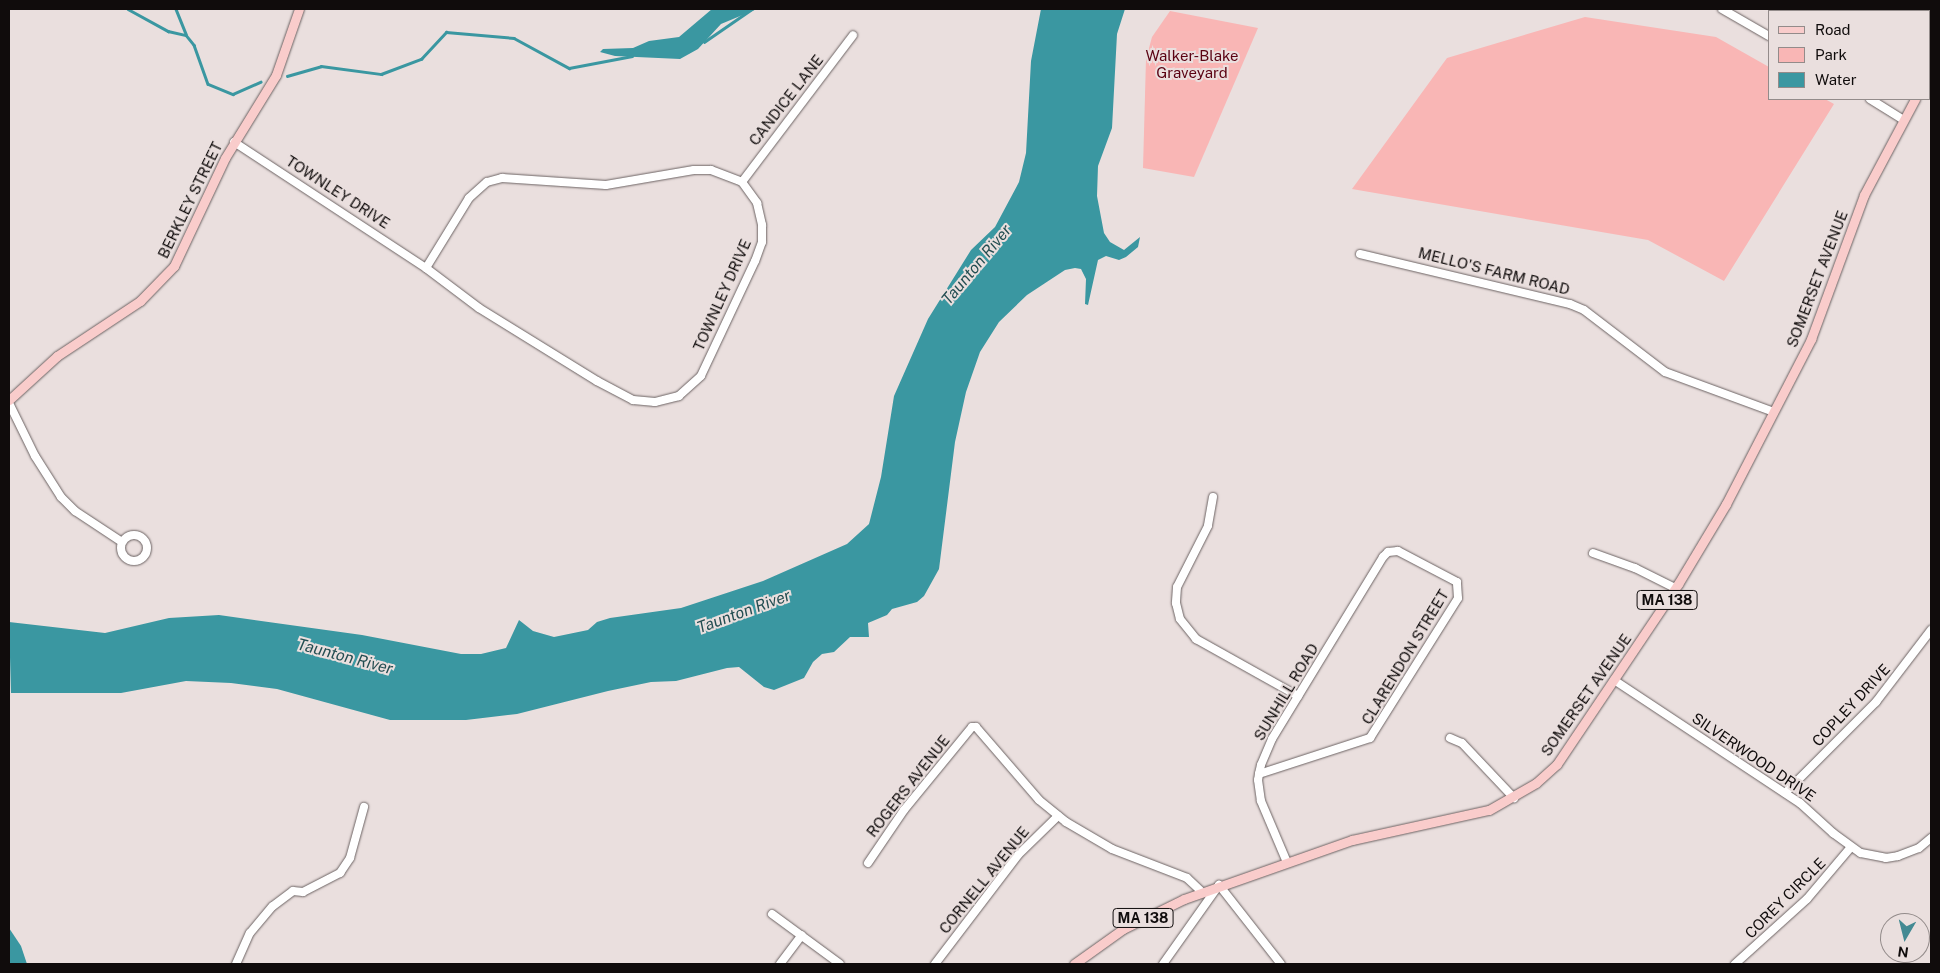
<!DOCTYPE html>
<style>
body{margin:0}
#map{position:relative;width:1940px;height:973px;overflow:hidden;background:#eadfde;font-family:"Public Sans",sans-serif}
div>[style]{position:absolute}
.green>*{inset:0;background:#f9b6b5}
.water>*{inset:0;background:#3a97a1}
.stream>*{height:2.5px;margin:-1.25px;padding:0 1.25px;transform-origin:1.25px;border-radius:1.25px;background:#3a97a1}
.roads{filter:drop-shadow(0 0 1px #6c6363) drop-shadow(0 0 1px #6c6363)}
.minor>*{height:8px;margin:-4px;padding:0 4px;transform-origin:4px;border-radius:4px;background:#fff}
.minor>.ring{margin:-4px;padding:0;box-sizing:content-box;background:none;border:8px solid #fff;border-radius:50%}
.major>*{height:9px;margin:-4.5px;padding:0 4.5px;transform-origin:4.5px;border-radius:4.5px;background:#f9cccb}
span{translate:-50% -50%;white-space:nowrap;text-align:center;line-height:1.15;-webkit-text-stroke:4px #eadfde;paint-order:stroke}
.shield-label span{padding:1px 4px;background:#eadfde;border:1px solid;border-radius:4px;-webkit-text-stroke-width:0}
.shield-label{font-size:14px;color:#100c0c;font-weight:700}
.park-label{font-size:15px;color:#5a0212}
.street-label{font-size:15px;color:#100c0c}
.water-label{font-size:16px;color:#244e52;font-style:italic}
.frame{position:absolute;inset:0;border:10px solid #100c0c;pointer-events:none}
.legend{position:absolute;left:1768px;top:10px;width:162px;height:90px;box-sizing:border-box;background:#eadfde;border:1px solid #938b8a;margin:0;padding:6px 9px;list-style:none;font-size:15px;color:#100c0c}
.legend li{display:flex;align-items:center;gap:10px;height:25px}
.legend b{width:25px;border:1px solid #938b8a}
.north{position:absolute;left:1880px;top:913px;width:50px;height:50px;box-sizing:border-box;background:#eadfde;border:1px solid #938b8a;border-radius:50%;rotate:188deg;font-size:14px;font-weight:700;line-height:20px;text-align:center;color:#100c0c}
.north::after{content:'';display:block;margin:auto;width:18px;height:22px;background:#438a93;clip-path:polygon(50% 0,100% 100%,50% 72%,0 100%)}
</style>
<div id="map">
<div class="green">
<i style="clip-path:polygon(1170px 11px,1258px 28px,1194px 177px,1143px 168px,1146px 59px,1152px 37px)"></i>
<i style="clip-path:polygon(1585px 17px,1716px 37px,1769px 67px,1769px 99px,1825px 99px,1834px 104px,1724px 281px,1648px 240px,1352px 189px,1447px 58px)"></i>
</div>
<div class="water">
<i style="clip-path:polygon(712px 9px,757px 9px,721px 24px,698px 49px,680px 59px,615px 56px,600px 52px,603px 49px,633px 48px,649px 41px,679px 37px)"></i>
<i style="clip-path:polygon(1041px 9px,1125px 9px,1117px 34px,1112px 128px,1098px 166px,1097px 196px,1104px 233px,1110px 242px,1124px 250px,1140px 237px,1138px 247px,1126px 257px,1119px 260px,1106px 256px,1098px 260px,1088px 305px,1085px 304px,1086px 279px,1081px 269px,1075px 268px,1065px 270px,1027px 295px,999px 322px,980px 352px,966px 392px,955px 442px,939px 569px,924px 596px,917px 602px,892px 609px,887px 615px,868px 623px,869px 637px,850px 637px,834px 652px,822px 654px,813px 662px,804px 678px,774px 690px,764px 687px,739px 667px,727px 668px,676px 681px,651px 682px,608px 691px,517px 714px,466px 720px,390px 720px,277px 689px,231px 683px,186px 681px,121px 693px,11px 693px,9px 622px,105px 633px,169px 618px,219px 615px,362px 635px,461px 654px,481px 654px,506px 648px,519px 620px,533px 631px,554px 637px,588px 630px,597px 622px,610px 618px,681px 608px,763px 581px,847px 544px,869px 524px,881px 477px,894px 396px,928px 319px,971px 250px,995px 227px,1019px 182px,1026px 153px,1031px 61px)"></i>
<i style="clip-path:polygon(9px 928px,21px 946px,27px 964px,9px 964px)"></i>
</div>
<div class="stream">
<i style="left:128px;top:9px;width:46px;rotate:28.8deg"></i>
<i style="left:168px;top:31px;width:18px;rotate:13deg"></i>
<i style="left:186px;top:35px;width:13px;rotate:51deg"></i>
<i style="left:194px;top:45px;width:41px;rotate:70.3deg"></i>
<i style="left:208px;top:84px;width:27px;rotate:22deg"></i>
<i style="left:233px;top:94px;width:30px;rotate:-24deg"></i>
<i style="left:176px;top:9px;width:27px;rotate:68deg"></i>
<i style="left:704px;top:42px;width:58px;rotate:-34.5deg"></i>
<i style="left:287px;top:76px;width:35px;rotate:-16deg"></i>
<i style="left:321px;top:66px;width:61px;rotate:7.6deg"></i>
<i style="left:381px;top:74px;width:43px;rotate:-20.6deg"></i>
<i style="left:421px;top:59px;width:37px;rotate:-47deg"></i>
<i style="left:446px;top:32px;width:68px;rotate:5deg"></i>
<i style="left:514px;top:38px;width:63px;rotate:28.6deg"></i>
<i style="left:569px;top:68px;width:64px;rotate:-10.8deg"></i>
</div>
<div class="roads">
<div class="minor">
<i style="left:1722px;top:9px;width:54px;rotate:29.9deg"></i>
<i style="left:1870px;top:99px;width:39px;rotate:32deg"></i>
<i style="left:234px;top:142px;width:230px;rotate:33.3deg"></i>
<i style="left:426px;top:268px;width:82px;rotate:-58.4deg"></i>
<i style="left:469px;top:198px;width:24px;rotate:-42deg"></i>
<i style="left:487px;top:182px;width:16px;rotate:-15deg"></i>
<i style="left:502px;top:178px;width:104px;rotate:3.9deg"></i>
<i style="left:606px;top:185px;width:89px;rotate:-9.7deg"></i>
<i style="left:694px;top:170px;width:17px"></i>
<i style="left:711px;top:170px;width:33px;rotate:21deg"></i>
<i style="left:742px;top:182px;width:26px;rotate:54deg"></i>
<i style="left:757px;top:203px;width:23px;rotate:77deg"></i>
<i style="left:762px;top:225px;width:17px;rotate:90deg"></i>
<i style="left:762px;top:242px;width:20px;rotate:110deg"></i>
<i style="left:755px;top:261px;width:127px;rotate:115.2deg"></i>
<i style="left:701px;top:376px;width:30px;rotate:138deg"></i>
<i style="left:679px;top:396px;width:25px;rotate:166deg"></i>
<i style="left:655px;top:402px;width:22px;rotate:-175deg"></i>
<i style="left:633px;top:400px;width:41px;rotate:-152.2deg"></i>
<i style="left:597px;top:381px;width:139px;rotate:-148.3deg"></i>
<i style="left:479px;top:308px;width:66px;rotate:-143deg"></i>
<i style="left:742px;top:182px;width:184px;rotate:-52.9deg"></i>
<i style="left:1360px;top:254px;width:216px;rotate:13.4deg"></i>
<i style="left:1570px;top:304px;width:15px;rotate:23deg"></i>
<i style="left:1584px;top:310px;width:102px;rotate:37.4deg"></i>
<i style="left:1665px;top:372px;width:116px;rotate:20.2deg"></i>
<i style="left:9px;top:403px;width:59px;rotate:63.9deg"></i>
<i style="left:35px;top:456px;width:49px;rotate:57.6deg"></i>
<i style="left:61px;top:497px;width:20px;rotate:45deg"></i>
<i style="left:75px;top:511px;width:56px;rotate:33.4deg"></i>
<i style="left:1213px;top:497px;width:29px;rotate:100deg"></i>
<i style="left:1208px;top:526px;width:68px;rotate:116.9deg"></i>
<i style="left:1177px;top:587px;width:16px;rotate:94deg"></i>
<i style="left:1176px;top:603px;width:16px;rotate:76deg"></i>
<i style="left:1180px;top:619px;width:26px;rotate:51deg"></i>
<i style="left:1196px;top:639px;width:117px;rotate:29.2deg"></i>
<i class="ring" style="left:121px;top:535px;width:18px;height:18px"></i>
<i style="left:1593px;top:553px;width:45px;rotate:19.7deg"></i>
<i style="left:1635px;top:568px;width:45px;rotate:26.6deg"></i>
<i style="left:1614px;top:680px;width:223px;rotate:33.5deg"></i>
<i style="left:1800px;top:803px;width:45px;rotate:42.3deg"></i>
<i style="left:1833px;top:833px;width:34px;rotate:36deg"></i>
<i style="left:1861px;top:853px;width:25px;rotate:11deg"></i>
<i style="left:1886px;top:858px;width:12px;rotate:-9deg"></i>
<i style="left:1898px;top:856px;width:22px;rotate:-21deg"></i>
<i style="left:1919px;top:848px;width:16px;rotate:-40deg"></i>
<i style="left:1450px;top:738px;width:13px;rotate:23deg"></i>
<i style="left:1462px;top:743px;width:76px;rotate:46.6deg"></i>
<i style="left:1259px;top:774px;width:117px;rotate:-18deg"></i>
<i style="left:1370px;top:738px;width:165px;rotate:-57.8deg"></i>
<i style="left:1458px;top:598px;width:16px;rotate:-94deg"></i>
<i style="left:1457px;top:582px;width:67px;rotate:-152.3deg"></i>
<i style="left:1398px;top:551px;width:10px;rotate:174deg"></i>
<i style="left:1388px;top:552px;width:7px;rotate:135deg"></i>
<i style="left:1383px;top:557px;width:213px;rotate:121.4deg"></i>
<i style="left:1272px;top:739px;width:28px;rotate:113deg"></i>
<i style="left:1261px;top:765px;width:9px;rotate:103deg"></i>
<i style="left:1259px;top:774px;width:6px;rotate:99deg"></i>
<i style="left:1258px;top:780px;width:21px;rotate:82deg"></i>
<i style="left:1261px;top:801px;width:64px;rotate:67deg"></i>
<i style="left:1785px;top:793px;width:129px;rotate:-45deg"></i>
<i style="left:1876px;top:702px;width:91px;rotate:-52.6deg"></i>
<i style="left:868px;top:863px;width:64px;rotate:-55.8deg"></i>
<i style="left:904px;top:810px;width:107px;rotate:-50.7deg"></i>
<i style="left:972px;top:727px;width:4px"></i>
<i style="left:976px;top:727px;width:96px;rotate:49.2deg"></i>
<i style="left:1039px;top:800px;width:35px;rotate:39deg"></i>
<i style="left:1066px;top:822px;width:53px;rotate:30.4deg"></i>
<i style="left:1112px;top:849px;width:80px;rotate:21.1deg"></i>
<i style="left:1187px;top:878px;width:21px;rotate:43deg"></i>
<i style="left:772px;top:914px;width:84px;rotate:36.3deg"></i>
<i style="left:236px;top:964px;width:34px;rotate:-66deg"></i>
<i style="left:250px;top:933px;width:35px;rotate:-50deg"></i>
<i style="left:273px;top:906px;width:25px;rotate:-37deg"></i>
<i style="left:293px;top:891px;width:10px;rotate:6deg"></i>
<i style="left:303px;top:892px;width:42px;rotate:-27.2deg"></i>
<i style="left:340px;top:873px;width:18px;rotate:-56deg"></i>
<i style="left:350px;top:858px;width:53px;rotate:-74.6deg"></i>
<i style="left:780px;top:964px;width:36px;rotate:-53deg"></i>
<i style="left:935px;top:964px;width:137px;rotate:-52.7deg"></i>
<i style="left:1018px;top:855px;width:56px;rotate:-44.3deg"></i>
<i style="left:1163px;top:964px;width:97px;rotate:-54.7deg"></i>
<i style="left:1219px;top:885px;width:100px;rotate:51.9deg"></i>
<i style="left:1735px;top:964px;width:97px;rotate:-42.1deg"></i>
<i style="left:1807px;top:899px;width:68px;rotate:-49.8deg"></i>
</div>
<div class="major">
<i style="left:1929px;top:73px;width:5px;rotate:-68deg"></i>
<i style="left:9px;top:400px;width:65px;rotate:-42.5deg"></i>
<i style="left:57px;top:356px;width:100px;rotate:-33.5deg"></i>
<i style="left:140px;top:301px;width:49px;rotate:-45.8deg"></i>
<i style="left:174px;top:266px;width:119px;rotate:-64.7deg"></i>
<i style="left:225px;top:158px;width:97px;rotate:-58.4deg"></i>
<i style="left:276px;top:75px;width:70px;rotate:-70.8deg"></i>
<i style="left:1074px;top:964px;width:60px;rotate:-35.5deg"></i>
<i style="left:1123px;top:929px;width:68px;rotate:-26.2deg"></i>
<i style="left:1184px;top:899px;width:178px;rotate:-19.4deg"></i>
<i style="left:1352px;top:840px;width:140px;rotate:-12.4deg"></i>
<i style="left:1489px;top:810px;width:54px;rotate:-29.9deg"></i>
<i style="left:1536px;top:783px;width:28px;rotate:-42deg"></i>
<i style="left:1557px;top:764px;width:217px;rotate:-56.1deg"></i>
<i style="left:1678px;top:584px;width:93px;rotate:-59deg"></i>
<i style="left:1726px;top:504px;width:186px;rotate:-62.7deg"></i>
<i style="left:1811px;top:339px;width:153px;rotate:-69.8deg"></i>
<i style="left:1864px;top:195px;width:109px;rotate:-62deg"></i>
</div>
</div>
<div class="shield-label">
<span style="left:1667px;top:600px">MA 138</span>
<span style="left:1143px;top:918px">MA 138</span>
</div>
<div class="park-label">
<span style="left:1192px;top:64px">Walker-Blake<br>Graveyard</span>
</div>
<div class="street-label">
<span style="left:786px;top:100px;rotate:-52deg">CANDICE LANE</span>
<span style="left:338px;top:192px;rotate:33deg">TOWNLEY DRIVE</span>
<span style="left:190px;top:200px;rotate:-64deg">BERKLEY STREET</span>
<span style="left:1494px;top:271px;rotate:14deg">MELLO'S FARM ROAD</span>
<span style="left:1817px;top:279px;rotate:-69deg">SOMERSET AVENUE</span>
<span style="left:722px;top:295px;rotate:-66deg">TOWNLEY DRIVE</span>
<span style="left:1405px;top:657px;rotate:-59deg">CLARENDON STREET</span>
<span style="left:1286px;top:692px;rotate:-59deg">SUNHILL ROAD</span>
<span style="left:1586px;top:695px;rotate:-55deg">SOMERSET AVENUE</span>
<span style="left:1851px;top:705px;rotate:-47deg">COPLEY DRIVE</span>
<span style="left:1754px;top:757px;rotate:34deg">SILVERWOOD DRIVE</span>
<span style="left:908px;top:786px;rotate:-52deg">ROGERS AVENUE</span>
<span style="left:984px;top:880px;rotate:-51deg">CORNELL AVENUE</span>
<span style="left:1785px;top:898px;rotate:-45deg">COREY CIRCLE</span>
</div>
<div class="water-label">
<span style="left:977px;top:265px;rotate:-50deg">Taunton River</span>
<span style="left:744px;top:612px;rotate:-20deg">Taunton River</span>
<span style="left:345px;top:657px;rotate:15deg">Taunton River</span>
</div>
<div class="frame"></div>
<ul class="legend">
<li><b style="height:6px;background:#f9cccb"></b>Road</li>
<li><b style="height:14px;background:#f9b6b5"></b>Park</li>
<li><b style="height:14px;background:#3a97a1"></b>Water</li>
</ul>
<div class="north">N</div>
</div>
